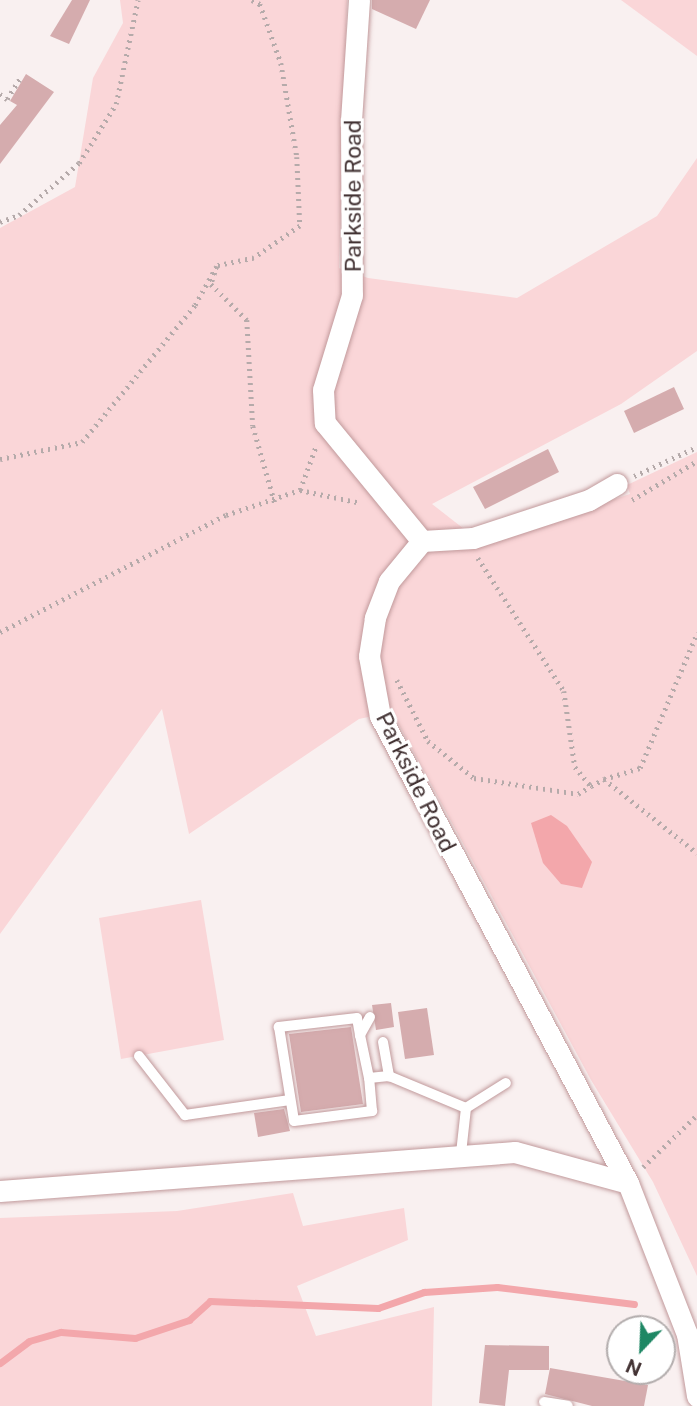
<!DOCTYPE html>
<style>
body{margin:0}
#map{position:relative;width:697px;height:1406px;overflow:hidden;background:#f9f0f0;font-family:"Public Sans",sans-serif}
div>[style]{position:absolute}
.green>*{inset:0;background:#fad6d8}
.water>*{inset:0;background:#f3a7ab}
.stream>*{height:7px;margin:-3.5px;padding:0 3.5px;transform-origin:3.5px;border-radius:3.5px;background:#f3a7ab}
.building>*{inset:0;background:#d5acae}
.path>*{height:4.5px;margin-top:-2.25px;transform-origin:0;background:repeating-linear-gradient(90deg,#b5aaaa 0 2px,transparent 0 7px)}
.roads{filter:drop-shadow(0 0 2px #c1999b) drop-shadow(0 0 2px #c1999b)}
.service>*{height:10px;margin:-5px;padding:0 5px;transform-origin:5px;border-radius:5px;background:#fff}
.minor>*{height:21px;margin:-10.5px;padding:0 10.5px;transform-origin:10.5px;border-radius:10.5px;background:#fff}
span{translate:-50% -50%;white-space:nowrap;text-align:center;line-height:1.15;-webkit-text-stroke:6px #fff;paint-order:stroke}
.street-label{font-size:23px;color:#413132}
.north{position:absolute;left:606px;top:1315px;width:70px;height:70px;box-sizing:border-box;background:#fff;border:2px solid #b3adad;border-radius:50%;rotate:203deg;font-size:19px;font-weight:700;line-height:28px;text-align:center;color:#413132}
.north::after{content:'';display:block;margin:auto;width:24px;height:32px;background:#1e8764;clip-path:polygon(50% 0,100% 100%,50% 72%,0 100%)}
</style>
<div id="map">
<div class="green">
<i style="clip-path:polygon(120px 0,347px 0,339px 268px,368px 278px,517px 298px,657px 216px,697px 158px,697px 351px,621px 404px,432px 504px,482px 543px,630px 494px,627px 485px,697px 452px,697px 1276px,653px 1182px,591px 1080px,392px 712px,359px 719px,189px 834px,162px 709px,0 934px,0 228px,75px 187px,93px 78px,123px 23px)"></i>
<i style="clip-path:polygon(621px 0,697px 0,697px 56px)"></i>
<i style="clip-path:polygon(201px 900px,224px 1040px,121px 1059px,99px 918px)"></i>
<i style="clip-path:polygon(293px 1193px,303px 1226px,404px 1208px,408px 1240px,297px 1286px,316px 1336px,434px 1307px,432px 1406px,0 1406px,0 1218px,177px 1211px)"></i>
</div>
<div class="water">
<i style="clip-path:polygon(551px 815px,567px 826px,592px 862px,582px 888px,561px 884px,543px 863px,531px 823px)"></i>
</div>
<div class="stream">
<i style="left:0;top:1363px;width:36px;rotate:-37deg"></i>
<i style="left:29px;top:1341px;width:33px;rotate:-16deg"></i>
<i style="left:61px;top:1332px;width:74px;rotate:4.6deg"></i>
<i style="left:135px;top:1338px;width:57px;rotate:-18.4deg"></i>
<i style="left:189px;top:1320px;width:28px;rotate:-42deg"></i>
<i style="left:210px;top:1301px;width:168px;rotate:2.4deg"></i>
<i style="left:378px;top:1308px;width:49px;rotate:-19.2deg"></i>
<i style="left:424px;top:1292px;width:73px;rotate:-3.9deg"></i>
<i style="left:497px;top:1287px;width:138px;rotate:7.1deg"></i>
</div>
<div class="building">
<i style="clip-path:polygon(72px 0,90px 0,69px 44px,50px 36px)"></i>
<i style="clip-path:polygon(372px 0,430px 0,416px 29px,372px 9px)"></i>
<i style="clip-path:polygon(26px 74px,54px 92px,0 164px,0 125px,17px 105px,10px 101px)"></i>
<i style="clip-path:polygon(674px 387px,684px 409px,634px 433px,624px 411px)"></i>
<i style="clip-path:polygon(548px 449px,559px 472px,485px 509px,473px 487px)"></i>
<i style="clip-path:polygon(391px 1003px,394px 1027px,376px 1030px,372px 1005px)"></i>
<i style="clip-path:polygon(427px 1008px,434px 1055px,405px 1059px,398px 1012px)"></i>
<i style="clip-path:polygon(351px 1027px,363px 1104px,301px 1112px,289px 1034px)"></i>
<i style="clip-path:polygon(284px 1109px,290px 1131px,258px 1137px,254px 1113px)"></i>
<i style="clip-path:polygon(485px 1345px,549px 1346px,549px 1370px,509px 1370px,505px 1406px,479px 1403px)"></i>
<i style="clip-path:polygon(550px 1368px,648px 1385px,644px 1406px,592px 1406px,545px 1394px)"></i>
</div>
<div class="path">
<i style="left:252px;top:0;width:9px;rotate:27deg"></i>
<i style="left:260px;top:4px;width:63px;rotate:70.4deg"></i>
<i style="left:281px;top:63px;width:95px;rotate:80.3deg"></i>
<i style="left:297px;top:157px;width:69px;rotate:87.5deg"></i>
<i style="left:300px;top:226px;width:56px;rotate:145.2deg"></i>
<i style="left:254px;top:258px;width:38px;rotate:168deg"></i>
<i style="left:217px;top:266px;width:19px;rotate:108deg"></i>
<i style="left:211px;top:284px;width:51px;rotate:45deg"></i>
<i style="left:247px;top:320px;width:106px;rotate:86.8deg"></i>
<i style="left:253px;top:426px;width:80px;rotate:74.1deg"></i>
<i style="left:0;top:94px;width:9px;rotate:36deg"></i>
<i style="left:7px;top:99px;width:25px;rotate:-58deg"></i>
<i style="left:0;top:222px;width:20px;rotate:-20deg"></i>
<i style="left:19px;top:215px;width:79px;rotate:-40.9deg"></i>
<i style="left:79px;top:163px;width:70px;rotate:-57.9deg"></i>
<i style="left:116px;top:104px;width:106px;rotate:-78.1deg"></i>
<i style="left:0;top:459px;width:84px;rotate:-11.7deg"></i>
<i style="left:82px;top:442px;width:178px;rotate:-50.5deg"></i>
<i style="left:195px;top:305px;width:43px;rotate:-61.1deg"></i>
<i style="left:634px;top:476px;width:69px;rotate:-24.7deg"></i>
<i style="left:300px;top:490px;width:62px;rotate:12deg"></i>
<i style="left:632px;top:500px;width:76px;rotate:-31deg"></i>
<i style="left:478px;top:558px;width:158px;rotate:57.1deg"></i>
<i style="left:564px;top:691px;width:77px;rotate:81.8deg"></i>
<i style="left:575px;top:767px;width:25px;rotate:50deg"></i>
<i style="left:591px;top:786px;width:15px;rotate:-28deg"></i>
<i style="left:604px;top:779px;width:119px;rotate:38.5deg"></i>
<i style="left:0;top:632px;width:254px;rotate:-27.4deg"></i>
<i style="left:226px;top:515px;width:78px;rotate:-18.7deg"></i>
<i style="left:300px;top:490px;width:47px;rotate:-70deg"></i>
<i style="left:397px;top:680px;width:68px;rotate:63.1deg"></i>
<i style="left:428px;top:741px;width:59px;rotate:38.8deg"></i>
<i style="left:474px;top:778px;width:105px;rotate:8.7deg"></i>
<i style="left:578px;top:794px;width:15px;rotate:-32deg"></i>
<i style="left:604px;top:779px;width:38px;rotate:-17deg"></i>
<i style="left:640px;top:768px;width:147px;rotate:-67.1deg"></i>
<i style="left:643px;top:1167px;width:75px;rotate:-43.9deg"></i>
</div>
<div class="roads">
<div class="service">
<i style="left:370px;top:1017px;width:21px;rotate:119deg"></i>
<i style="left:360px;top:1035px;width:44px;rotate:78.2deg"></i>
<i style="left:369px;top:1078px;width:20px;rotate:-6deg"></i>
<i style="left:360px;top:1035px;width:17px;rotate:-100deg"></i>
<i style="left:357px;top:1018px;width:79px;rotate:173.4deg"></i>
<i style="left:279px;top:1027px;width:95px;rotate:80.9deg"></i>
<i style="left:294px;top:1121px;width:79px;rotate:-7.3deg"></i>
<i style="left:372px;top:1111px;width:33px;rotate:-95deg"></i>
<i style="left:383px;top:1042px;width:35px;rotate:80deg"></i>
<i style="left:389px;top:1076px;width:83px;rotate:22.6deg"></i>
<i style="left:466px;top:1108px;width:45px;rotate:96.3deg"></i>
<i style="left:139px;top:1056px;width:75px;rotate:52.1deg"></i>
<i style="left:185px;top:1115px;width:106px;rotate:-8.1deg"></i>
<i style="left:466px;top:1108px;width:47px;rotate:-32deg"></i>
<i style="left:544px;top:1402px;width:24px;rotate:9deg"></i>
</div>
<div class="minor">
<i style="left:359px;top:0;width:120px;rotate:93.8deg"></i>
<i style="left:351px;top:120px;width:175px;rotate:89.7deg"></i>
<i style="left:352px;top:295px;width:99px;rotate:107deg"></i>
<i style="left:323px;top:390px;width:33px;rotate:87deg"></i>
<i style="left:325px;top:423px;width:153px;rotate:50.6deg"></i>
<i style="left:422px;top:541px;width:52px;rotate:129.5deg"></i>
<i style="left:389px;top:581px;width:40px;rotate:111deg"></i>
<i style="left:375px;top:618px;width:38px;rotate:99deg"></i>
<i style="left:369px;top:656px;width:61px;rotate:79.6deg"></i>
<i style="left:380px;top:716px;width:529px;rotate:62.03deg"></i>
<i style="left:628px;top:1183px;width:162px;rotate:68.7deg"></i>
<i style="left:687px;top:1334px;width:63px;rotate:80.8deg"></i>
<i style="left:422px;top:541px;width:51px;rotate:-3.4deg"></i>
<i style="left:473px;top:538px;width:122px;rotate:-18.1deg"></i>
<i style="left:589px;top:500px;width:32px;rotate:-30deg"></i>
<i style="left:0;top:1191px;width:516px;rotate:-4.33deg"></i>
<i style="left:515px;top:1152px;width:117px;rotate:15.3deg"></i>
</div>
</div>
<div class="street-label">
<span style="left:353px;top:196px;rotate:-90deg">Parkside Road</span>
<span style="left:416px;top:782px;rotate:64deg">Parkside Road</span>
</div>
<div class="north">N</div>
</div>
